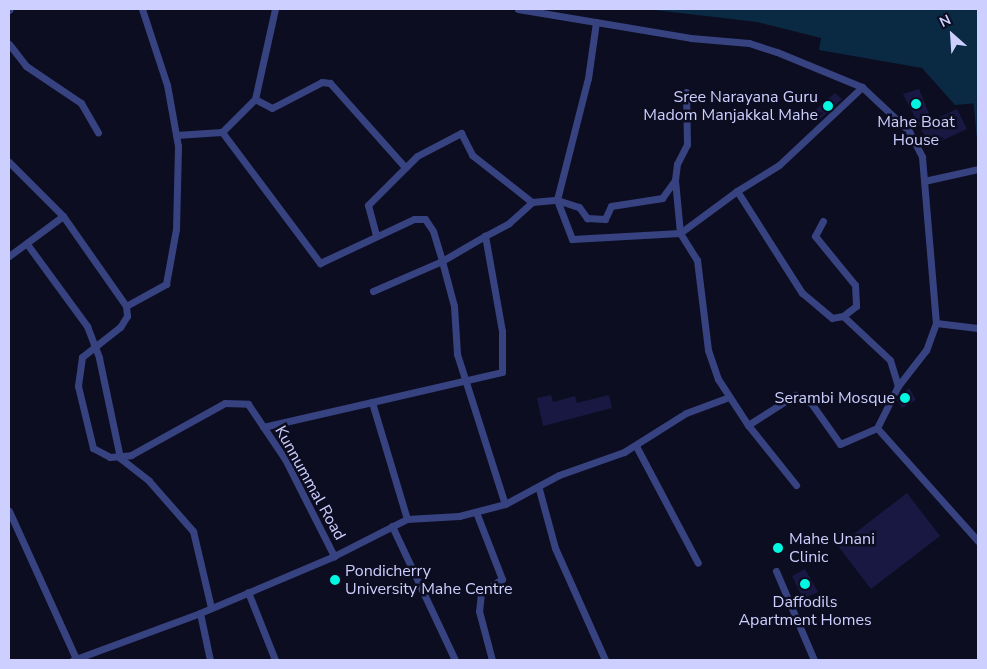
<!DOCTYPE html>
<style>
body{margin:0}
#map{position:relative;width:987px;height:669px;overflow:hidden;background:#0d0d21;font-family:"Nunito Sans",sans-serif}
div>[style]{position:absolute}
.water>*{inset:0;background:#0a2943}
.stream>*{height:2.5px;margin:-1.25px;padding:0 1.25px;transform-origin:1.25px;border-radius:1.25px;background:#0a2943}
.building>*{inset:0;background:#191842}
.street>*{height:7px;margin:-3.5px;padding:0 3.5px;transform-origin:3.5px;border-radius:3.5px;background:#374281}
.dots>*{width:14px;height:14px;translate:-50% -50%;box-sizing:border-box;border:2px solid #0d0d21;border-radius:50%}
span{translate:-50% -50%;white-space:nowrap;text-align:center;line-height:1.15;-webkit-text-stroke:5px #0d0d21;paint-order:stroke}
.poi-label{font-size:16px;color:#cdd0ff}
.right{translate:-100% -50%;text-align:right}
.left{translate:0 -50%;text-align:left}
.street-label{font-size:16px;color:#cdd0ff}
.frame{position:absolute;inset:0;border:10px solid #cdd0ff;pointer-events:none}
.north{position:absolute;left:927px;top:10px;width:50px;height:50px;-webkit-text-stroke:4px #0d0d21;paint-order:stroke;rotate:334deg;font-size:14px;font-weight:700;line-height:20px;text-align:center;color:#cdd0ff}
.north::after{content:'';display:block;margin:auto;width:18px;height:22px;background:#cdd0ff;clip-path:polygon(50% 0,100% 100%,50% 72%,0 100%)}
</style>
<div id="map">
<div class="water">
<i style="clip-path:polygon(646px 9px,978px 9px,978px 103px,955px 105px,922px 68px,819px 50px,821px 38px,757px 22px)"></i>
</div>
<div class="stream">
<i style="left:975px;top:101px;width:35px;rotate:85deg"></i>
</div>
<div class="building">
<i style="clip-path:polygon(919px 89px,932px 121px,957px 109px,967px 129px,930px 146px,903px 94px)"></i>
<i style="clip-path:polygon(835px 93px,842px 99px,820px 119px,813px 112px)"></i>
<i style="clip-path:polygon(909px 388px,916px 400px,902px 408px,897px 400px)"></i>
<i style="clip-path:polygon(551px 395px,553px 402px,575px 396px,577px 403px,609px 395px,612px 408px,543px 426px,537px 398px)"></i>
<i style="clip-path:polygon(907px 493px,940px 536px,871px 589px,838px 546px)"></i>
<i style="clip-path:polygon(805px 569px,818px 592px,803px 599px,792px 576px)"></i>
</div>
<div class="street">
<i style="left:518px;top:9px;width:175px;rotate:9.5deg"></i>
<i style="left:691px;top:38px;width:58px;rotate:4.9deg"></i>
<i style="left:749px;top:43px;width:29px;rotate:18deg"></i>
<i style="left:777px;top:52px;width:92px;rotate:22.4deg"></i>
<i style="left:862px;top:87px;width:64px;rotate:43.1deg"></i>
<i style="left:909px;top:131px;width:29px;rotate:63deg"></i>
<i style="left:922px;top:157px;width:167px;rotate:85.2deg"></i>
<i style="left:936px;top:323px;width:29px;rotate:110deg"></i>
<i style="left:926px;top:350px;width:46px;rotate:127.9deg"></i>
<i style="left:898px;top:386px;width:47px;rotate:116.6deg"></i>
<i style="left:877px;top:428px;width:152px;rotate:48.2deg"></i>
<i style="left:9px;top:10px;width:1px;rotate:-45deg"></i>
<i style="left:596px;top:22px;width:57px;rotate:98.1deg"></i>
<i style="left:588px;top:78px;width:126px;rotate:104.3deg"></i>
<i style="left:557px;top:200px;width:42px;rotate:69deg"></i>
<i style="left:572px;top:239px;width:108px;rotate:-3.2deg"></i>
<i style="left:680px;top:233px;width:71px;rotate:-36.4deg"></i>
<i style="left:9px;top:44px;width:28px;rotate:52deg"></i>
<i style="left:26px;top:66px;width:66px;rotate:33.9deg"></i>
<i style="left:81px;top:103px;width:34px;rotate:60deg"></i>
<i style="left:255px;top:99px;width:19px;rotate:28deg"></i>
<i style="left:272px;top:108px;width:56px;rotate:-27.5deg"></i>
<i style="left:322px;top:82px;width:8px;rotate:7deg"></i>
<i style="left:330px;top:83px;width:111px;rotate:48.3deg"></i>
<i style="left:222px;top:132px;width:164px;rotate:53.2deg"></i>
<i style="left:320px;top:263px;width:104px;rotate:-25.1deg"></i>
<i style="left:414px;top:219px;width:11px"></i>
<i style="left:425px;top:219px;width:14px;rotate:56deg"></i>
<i style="left:433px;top:231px;width:31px;rotate:73deg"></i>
<i style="left:442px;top:261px;width:50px;rotate:-30.2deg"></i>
<i style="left:176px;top:135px;width:46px;rotate:-3.7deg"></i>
<i style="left:222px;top:132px;width:47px;rotate:-45deg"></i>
<i style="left:255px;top:99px;width:92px;rotate:-77.5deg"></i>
<i style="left:9px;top:162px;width:76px;rotate:45deg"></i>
<i style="left:63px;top:216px;width:110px;rotate:55deg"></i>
<i style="left:126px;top:306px;width:46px;rotate:-28.8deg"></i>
<i style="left:166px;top:284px;width:56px;rotate:-79.7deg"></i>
<i style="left:176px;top:229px;width:83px;rotate:-88.6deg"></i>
<i style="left:178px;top:146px;width:62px;rotate:-100.2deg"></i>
<i style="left:167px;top:85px;width:80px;rotate:-108.2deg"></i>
<i style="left:675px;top:180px;width:53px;rotate:84.6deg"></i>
<i style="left:680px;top:233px;width:32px;rotate:58deg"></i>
<i style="left:697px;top:260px;width:91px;rotate:83deg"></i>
<i style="left:708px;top:350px;width:31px;rotate:71deg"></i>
<i style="left:718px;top:379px;width:55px;rotate:56.9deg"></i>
<i style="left:748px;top:425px;width:77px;rotate:51.3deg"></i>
<i style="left:924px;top:181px;width:55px;rotate:-12.5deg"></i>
<i style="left:823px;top:221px;width:17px;rotate:118deg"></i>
<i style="left:815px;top:236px;width:63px;rotate:50.8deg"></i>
<i style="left:855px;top:285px;width:21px;rotate:87deg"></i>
<i style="left:856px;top:306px;width:16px;rotate:142deg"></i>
<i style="left:843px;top:316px;width:64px;rotate:43.1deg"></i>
<i style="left:890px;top:360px;width:27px;rotate:73deg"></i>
<i style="left:376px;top:235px;width:31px;rotate:-105deg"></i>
<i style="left:368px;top:205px;width:69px;rotate:-45deg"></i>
<i style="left:417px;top:156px;width:50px;rotate:-27.6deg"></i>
<i style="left:461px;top:133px;width:25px;rotate:63deg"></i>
<i style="left:472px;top:155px;width:76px;rotate:38.1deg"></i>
<i style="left:532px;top:202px;width:25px;rotate:-5deg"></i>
<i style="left:557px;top:200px;width:23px;rotate:18deg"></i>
<i style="left:579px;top:207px;width:14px;rotate:54deg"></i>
<i style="left:587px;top:218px;width:18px;rotate:3deg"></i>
<i style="left:605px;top:219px;width:14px;rotate:-65deg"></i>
<i style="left:611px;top:206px;width:52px;rotate:-8.9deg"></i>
<i style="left:662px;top:198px;width:22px;rotate:-54deg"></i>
<i style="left:675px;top:180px;width:16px;rotate:-83deg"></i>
<i style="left:677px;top:164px;width:22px;rotate:-63deg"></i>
<i style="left:687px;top:144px;width:52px;rotate:-91.1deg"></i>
<i style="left:27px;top:244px;width:102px;rotate:53.8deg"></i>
<i style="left:87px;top:326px;width:34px;rotate:69deg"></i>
<i style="left:99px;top:358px;width:102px;rotate:78.1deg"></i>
<i style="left:120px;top:458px;width:37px;rotate:38deg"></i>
<i style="left:149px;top:481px;width:67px;rotate:48.7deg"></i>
<i style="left:193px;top:531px;width:79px;rotate:76.8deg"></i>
<i style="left:9px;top:256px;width:67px;rotate:-36.5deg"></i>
<i style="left:373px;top:291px;width:75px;rotate:-23.5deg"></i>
<i style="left:442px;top:261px;width:47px;rotate:75.1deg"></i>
<i style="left:454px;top:306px;width:48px;rotate:86.4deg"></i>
<i style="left:457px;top:354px;width:157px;rotate:72.3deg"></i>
<i style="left:505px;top:504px;width:61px;rotate:-28.2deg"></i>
<i style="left:559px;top:475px;width:69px;rotate:-19.5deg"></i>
<i style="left:624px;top:452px;width:73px;rotate:-32.2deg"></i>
<i style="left:686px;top:413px;width:46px;rotate:-20.4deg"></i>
<i style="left:126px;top:306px;width:10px;rotate:84deg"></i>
<i style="left:127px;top:316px;width:13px;rotate:122deg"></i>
<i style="left:120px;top:327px;width:48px;rotate:141.7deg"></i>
<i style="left:82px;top:357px;width:29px;rotate:98deg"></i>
<i style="left:78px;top:386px;width:64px;rotate:76.4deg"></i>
<i style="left:93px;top:448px;width:19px;rotate:28deg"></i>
<i style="left:110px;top:457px;width:21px;rotate:-5deg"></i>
<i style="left:131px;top:455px;width:107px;rotate:-29deg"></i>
<i style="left:225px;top:403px;width:23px;rotate:2deg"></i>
<i style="left:248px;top:404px;width:66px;rotate:56.1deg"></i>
<i style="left:285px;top:459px;width:109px;rotate:63.2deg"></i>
<i style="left:843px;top:316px;width:11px;rotate:170deg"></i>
<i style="left:832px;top:318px;width:39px;rotate:-140deg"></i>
<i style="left:802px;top:293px;width:121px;rotate:-122.5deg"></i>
<i style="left:737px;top:191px;width:49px;rotate:-31.8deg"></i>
<i style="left:779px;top:165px;width:114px;rotate:-43.2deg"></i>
<i style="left:936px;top:323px;width:42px;rotate:6.8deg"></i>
<i style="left:748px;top:425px;width:56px;rotate:-32.6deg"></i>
<i style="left:795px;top:395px;width:18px;rotate:27deg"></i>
<i style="left:811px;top:403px;width:50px;rotate:54.7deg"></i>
<i style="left:840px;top:444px;width:40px;rotate:-23.4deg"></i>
<i style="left:263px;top:427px;width:112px;rotate:-12.9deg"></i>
<i style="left:636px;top:446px;width:132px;rotate:62.1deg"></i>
<i style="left:539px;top:489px;width:61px;rotate:74.8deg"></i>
<i style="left:555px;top:548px;width:123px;rotate:65.9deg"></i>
<i style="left:9px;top:511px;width:162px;rotate:65.6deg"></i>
<i style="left:476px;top:512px;width:72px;rotate:68.8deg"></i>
<i style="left:502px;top:579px;width:25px;rotate:146deg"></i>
<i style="left:481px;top:593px;width:18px;rotate:96deg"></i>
<i style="left:479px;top:611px;width:51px;rotate:75.1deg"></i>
<i style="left:407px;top:519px;width:52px;rotate:-3.3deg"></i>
<i style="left:459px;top:516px;width:48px;rotate:-14.6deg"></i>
<i style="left:392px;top:526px;width:148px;rotate:64.8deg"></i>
<i style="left:776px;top:571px;width:97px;rotate:66.9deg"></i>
<i style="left:248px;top:592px;width:73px;rotate:68.3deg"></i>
<i style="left:200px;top:613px;width:146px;rotate:-23deg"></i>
<i style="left:334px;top:556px;width:82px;rotate:-26.9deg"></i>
<i style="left:407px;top:519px;width:122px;rotate:-106.7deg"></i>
<i style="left:372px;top:402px;width:133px;rotate:-13deg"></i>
<i style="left:502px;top:372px;width:41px;rotate:-90deg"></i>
<i style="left:502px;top:331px;width:97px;rotate:-100.1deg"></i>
<i style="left:485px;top:236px;width:27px;rotate:-28deg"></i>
<i style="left:509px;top:223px;width:31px;rotate:-42deg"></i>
<i style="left:73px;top:660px;width:135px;rotate:-20.3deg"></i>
<i style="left:200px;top:613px;width:48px;rotate:78deg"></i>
</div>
<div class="dots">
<i style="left:916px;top:104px;background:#00f8e2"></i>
<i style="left:828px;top:106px;background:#00f8e2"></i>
<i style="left:905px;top:398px;background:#00f8e2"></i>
<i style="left:778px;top:548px;background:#00f8e2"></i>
<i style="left:335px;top:580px;background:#00f8e2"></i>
<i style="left:805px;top:584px;background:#00f8e2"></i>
</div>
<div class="poi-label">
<span class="right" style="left:818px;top:106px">Sree Narayana Guru<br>Madom Manjakkal Mahe</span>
<span style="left:916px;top:131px">Mahe Boat<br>House</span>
<span class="right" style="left:895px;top:398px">Serambi Mosque</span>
<span class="left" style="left:789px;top:548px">Mahe Unani<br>Clinic</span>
<span class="left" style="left:345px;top:580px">Pondicherry<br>University Mahe Centre</span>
<span style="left:805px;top:611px">Daffodils<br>Apartment Homes</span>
</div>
<div class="street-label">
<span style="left:310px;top:483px;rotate:61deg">Kunnummal Road</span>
</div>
<div class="frame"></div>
<div class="north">N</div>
</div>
